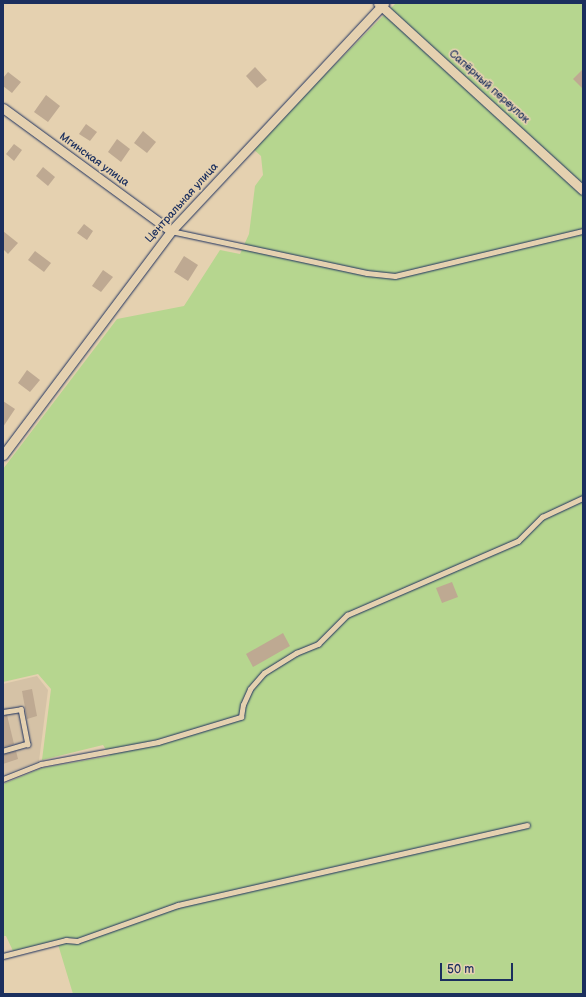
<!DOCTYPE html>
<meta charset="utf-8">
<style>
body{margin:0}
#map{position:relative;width:586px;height:997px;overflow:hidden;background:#e5d1b0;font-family:"Balsamiq Sans",sans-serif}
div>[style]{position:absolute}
.built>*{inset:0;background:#d5c2a6}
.green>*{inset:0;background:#b6d68f}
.building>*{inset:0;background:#bea992}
.roads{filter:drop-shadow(0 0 1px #1b2f5e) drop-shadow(0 0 1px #1b2f5e)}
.lane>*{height:4.5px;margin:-2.25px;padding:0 2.25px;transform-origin:2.25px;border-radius:2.25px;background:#e5d1b0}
.street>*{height:9px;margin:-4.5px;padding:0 4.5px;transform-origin:4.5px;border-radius:4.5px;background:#e5d1b0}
span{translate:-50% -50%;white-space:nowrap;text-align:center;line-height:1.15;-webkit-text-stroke:3.5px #e5d1b0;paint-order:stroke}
.street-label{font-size:11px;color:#1b2f5e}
.frame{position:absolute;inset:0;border:4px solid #1b2f5e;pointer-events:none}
.scale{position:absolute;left:440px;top:963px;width:73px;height:18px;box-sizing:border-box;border:2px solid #1b2f5e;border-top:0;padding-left:5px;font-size:12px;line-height:14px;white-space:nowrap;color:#1b2f5e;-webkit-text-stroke:3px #e5d1b0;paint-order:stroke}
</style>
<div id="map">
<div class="built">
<i style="clip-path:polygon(37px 676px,48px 690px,39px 761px,3px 775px,3px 684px)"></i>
</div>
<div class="green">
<i style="clip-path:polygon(396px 3px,583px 3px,583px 994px,73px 994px,57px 941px,13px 951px,6px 936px,3px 936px,3px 784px,42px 768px,110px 756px,103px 745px,42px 760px,51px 689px,38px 674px,3px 682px,3px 469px,117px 319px,184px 306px,220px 250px,240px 254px,249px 234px,255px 186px,263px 175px,261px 156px,252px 148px)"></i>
</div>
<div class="building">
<i style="clip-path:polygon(255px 67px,267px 80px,257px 88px,246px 76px)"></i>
<i style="clip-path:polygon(583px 69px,583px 89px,573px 79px)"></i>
<i style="clip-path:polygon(8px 72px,21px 82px,12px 93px,3px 86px,3px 78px)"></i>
<i style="clip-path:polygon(46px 95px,60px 106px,48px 122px,34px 112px)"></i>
<i style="clip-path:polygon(86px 124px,97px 132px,90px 141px,79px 134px)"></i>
<i style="clip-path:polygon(143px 131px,156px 142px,147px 153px,134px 143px)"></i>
<i style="clip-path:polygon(117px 139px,130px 149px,121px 162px,108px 152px)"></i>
<i style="clip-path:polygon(14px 144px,22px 150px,14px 161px,6px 154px)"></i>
<i style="clip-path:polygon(43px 167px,55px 177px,48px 186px,36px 176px)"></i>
<i style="clip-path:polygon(84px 224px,93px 231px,87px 240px,77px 233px)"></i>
<i style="clip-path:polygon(3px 231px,18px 243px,8px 254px,3px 249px)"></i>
<i style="clip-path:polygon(35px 251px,51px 263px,44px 272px,28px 260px)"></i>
<i style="clip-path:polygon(184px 256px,198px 265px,188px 281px,174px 272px)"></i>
<i style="clip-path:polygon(103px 270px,113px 277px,101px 292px,92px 286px)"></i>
<i style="clip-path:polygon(27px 370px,40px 380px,30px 392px,18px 383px)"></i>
<i style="clip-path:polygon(3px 401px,15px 409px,3px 427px)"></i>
<i style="clip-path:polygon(452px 582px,458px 597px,442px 603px,436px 588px)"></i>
<i style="clip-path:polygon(283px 633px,290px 646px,253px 667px,246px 654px)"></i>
<i style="clip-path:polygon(32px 689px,37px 716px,27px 719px,22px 691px)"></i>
<i style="clip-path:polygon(7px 715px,14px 744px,3px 747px,3px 716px)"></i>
<i style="clip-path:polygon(16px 751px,18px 759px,3px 764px,3px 755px)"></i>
</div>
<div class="roads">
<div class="lane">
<i style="left:171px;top:231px;width:200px;rotate:12.1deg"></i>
<i style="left:367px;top:273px;width:28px;rotate:6deg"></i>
<i style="left:395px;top:276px;width:193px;rotate:-13.5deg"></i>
<i style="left:3px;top:712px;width:18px;rotate:-9deg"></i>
<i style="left:21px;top:709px;width:36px;rotate:79deg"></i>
<i style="left:28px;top:744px;width:26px;rotate:164deg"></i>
<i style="left:3px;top:779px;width:41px;rotate:-21.5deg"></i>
<i style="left:41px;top:764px;width:119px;rotate:-10.6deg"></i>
<i style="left:158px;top:742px;width:87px;rotate:-16.8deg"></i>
<i style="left:241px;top:717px;width:12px;rotate:-81deg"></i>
<i style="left:243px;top:705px;width:17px;rotate:-66deg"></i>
<i style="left:250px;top:689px;width:21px;rotate:-49deg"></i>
<i style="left:264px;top:673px;width:38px;rotate:-32deg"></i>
<i style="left:296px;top:653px;width:24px;rotate:-22deg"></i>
<i style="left:318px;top:644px;width:41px;rotate:-45deg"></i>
<i style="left:347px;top:615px;width:186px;rotate:-23.4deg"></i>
<i style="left:518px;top:541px;width:34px;rotate:-45deg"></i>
<i style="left:542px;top:517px;width:45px;rotate:-24.9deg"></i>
<i style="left:3px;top:956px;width:65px;rotate:-14.3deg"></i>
<i style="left:66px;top:940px;width:11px;rotate:5deg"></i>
<i style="left:77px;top:941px;width:107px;rotate:-19.6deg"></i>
<i style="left:178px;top:905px;width:358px;rotate:-12.9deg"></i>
</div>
<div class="street">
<i style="left:378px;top:3px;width:277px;rotate:42.4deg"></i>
<i style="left:3px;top:108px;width:208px;rotate:36.2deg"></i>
<i style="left:3px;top:455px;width:280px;rotate:-53.1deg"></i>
<i style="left:171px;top:231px;width:312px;rotate:-46.9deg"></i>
</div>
</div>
<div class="street-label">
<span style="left:489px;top:87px;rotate:42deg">Сапёрный переулок</span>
<span style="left:94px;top:160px;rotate:36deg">Мгинская улица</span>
<span style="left:182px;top:203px;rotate:-48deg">Центральная улица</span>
</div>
<div class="frame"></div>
<div class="scale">50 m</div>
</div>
